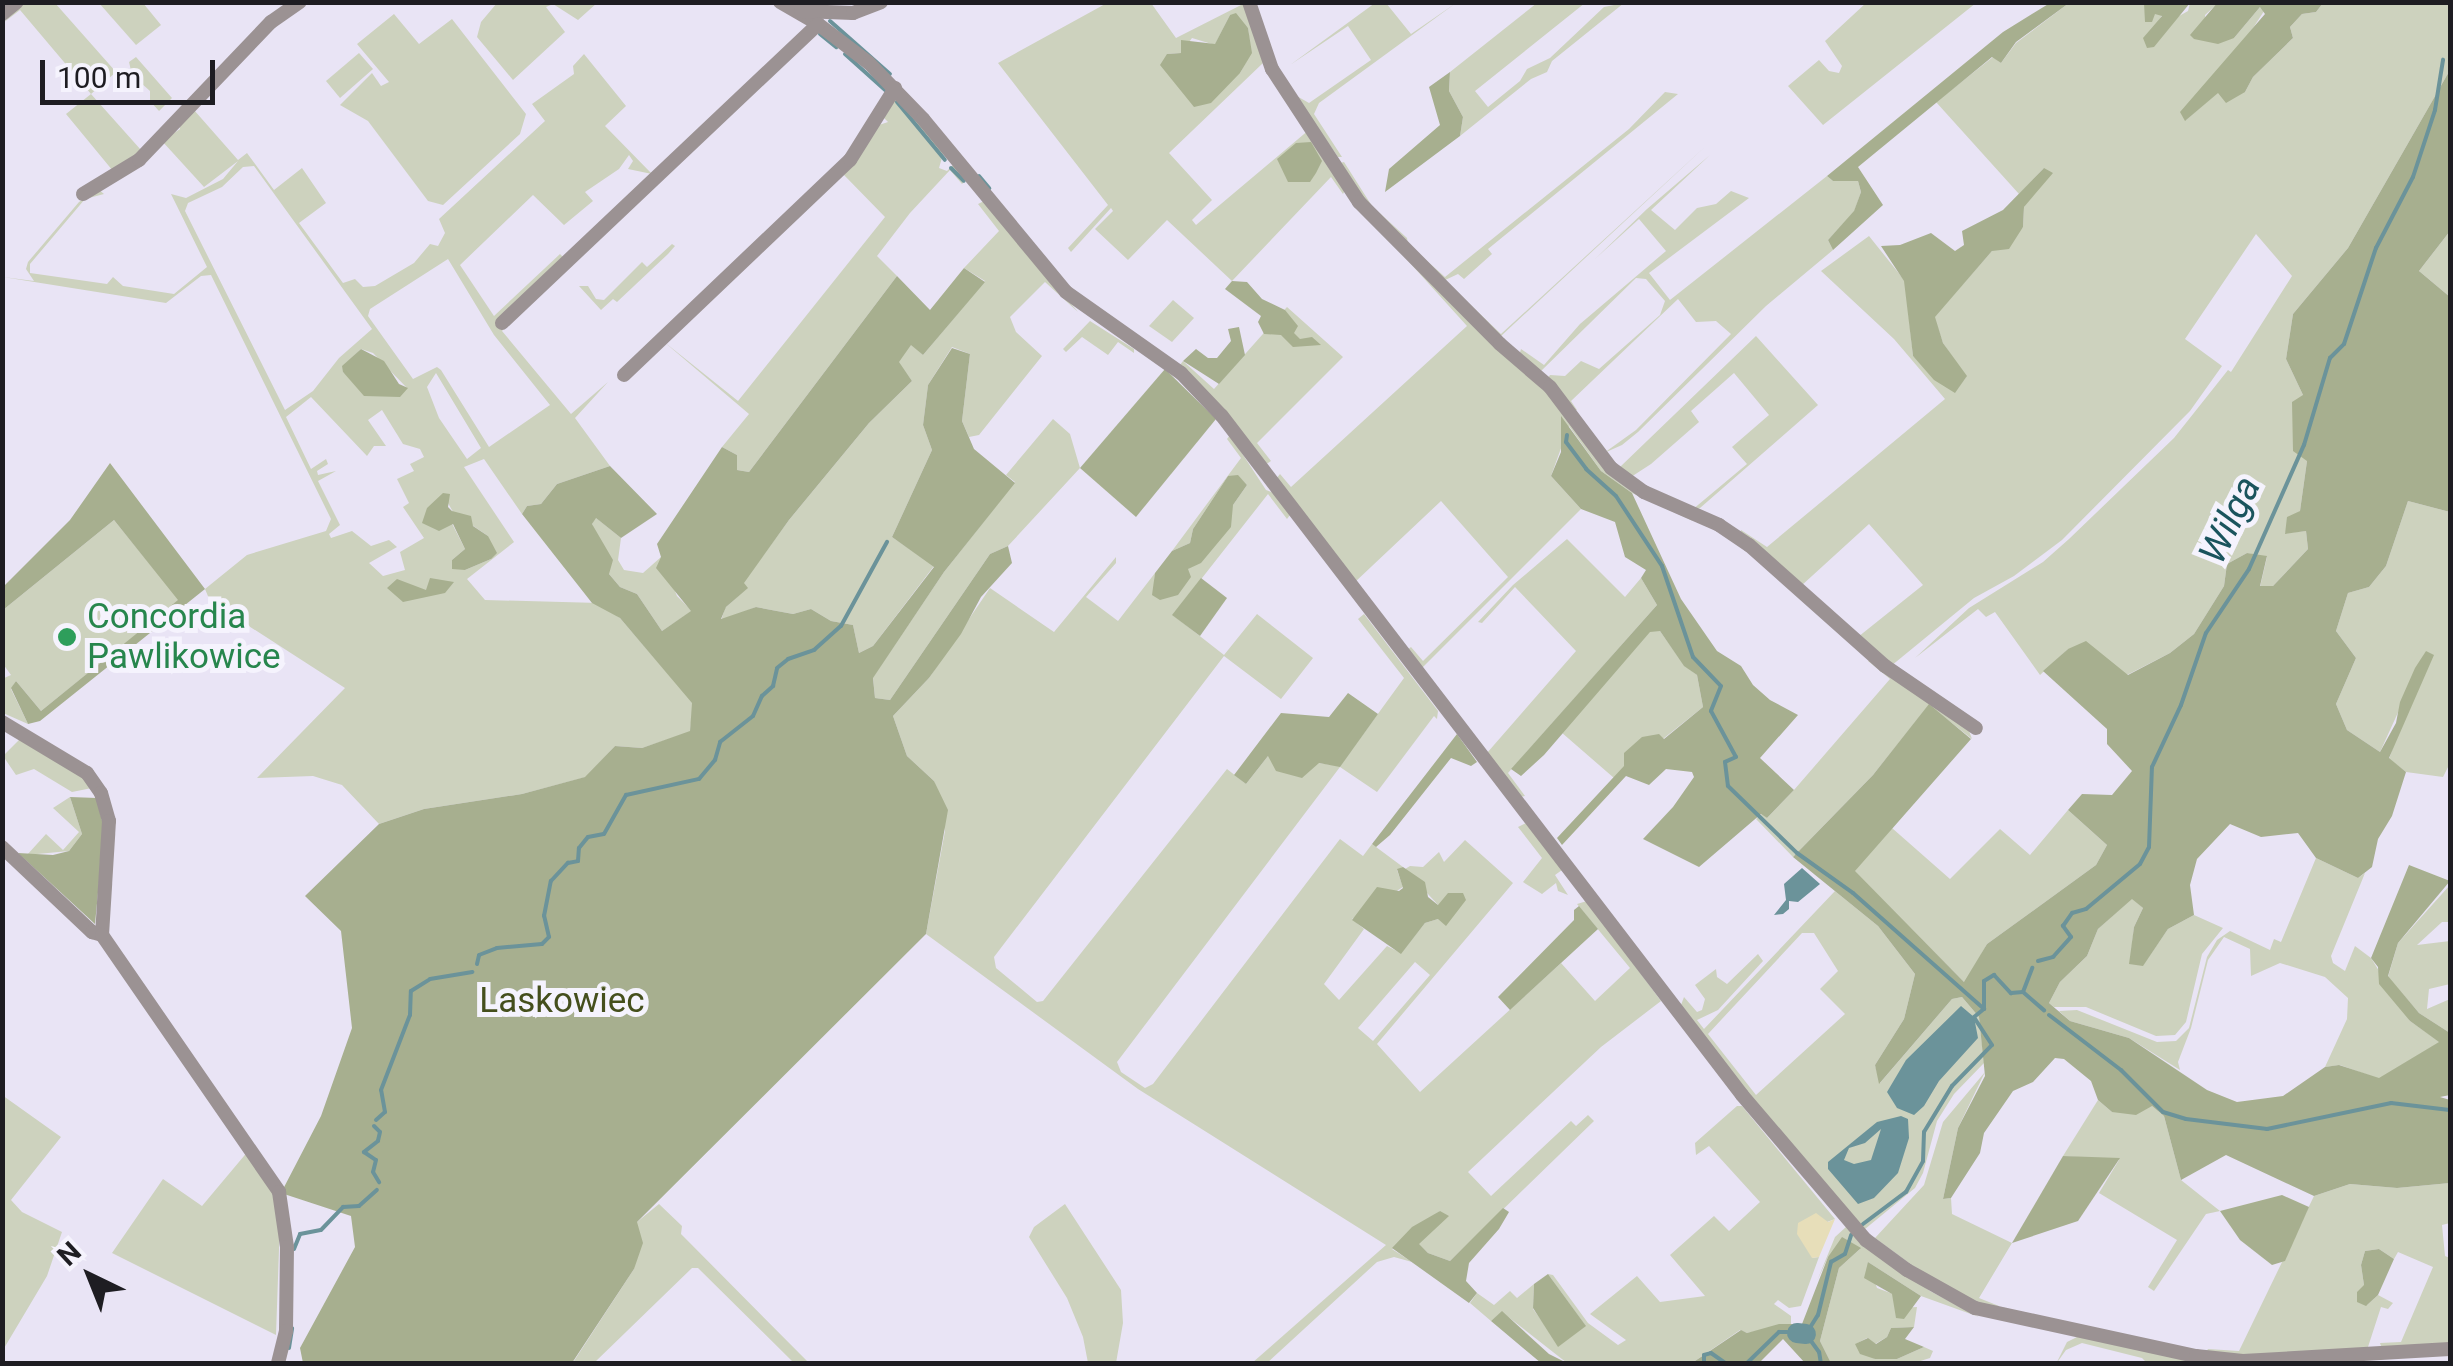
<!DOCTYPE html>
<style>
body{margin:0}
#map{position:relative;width:2453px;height:1366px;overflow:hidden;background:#e9e4f5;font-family:Roboto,sans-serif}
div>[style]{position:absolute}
.green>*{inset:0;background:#cdd2be}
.forest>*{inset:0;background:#a7af8f}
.sand>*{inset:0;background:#e7deb9}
.water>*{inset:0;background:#6b939a}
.stream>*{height:4px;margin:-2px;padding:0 2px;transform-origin:2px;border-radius:2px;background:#6b939a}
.river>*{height:20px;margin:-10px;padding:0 10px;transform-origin:10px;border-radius:10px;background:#6b939a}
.minor>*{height:14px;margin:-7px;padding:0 7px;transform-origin:7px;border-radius:7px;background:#9b9293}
.dots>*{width:28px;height:28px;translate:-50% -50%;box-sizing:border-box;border:5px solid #f5f3fd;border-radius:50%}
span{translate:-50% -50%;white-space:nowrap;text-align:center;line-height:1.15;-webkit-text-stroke:10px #f5f3fd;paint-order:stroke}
.leisure-label{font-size:35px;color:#27864d}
.left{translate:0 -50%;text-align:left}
.park-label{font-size:35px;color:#454f1d}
.water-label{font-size:38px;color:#1a545d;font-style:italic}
.frame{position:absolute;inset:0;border:5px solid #1e1d22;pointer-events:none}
.north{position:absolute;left:40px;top:1226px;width:100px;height:100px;-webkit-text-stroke:8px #f5f3fd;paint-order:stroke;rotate:317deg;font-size:28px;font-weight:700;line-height:40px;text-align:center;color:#1e1d22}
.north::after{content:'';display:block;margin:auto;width:35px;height:45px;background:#1e1d22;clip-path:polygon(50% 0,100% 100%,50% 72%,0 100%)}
.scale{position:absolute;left:40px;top:60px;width:175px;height:45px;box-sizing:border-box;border:5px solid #1e1d22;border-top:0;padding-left:12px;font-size:30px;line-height:35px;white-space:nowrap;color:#1e1d22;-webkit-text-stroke:8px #f5f3fd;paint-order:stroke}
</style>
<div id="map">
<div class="green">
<i style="clip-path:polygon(21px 3px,55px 3px,116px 72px,91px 94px,141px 150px,113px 171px,66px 114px,91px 94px,20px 10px,3px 23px)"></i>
<i style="clip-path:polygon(99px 3px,143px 3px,161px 25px,136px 45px)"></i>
<i style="clip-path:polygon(497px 3px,597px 3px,578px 20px,553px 4px,546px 7px,565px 32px,513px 80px,477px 37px,481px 22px)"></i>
<i style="clip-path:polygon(evenodd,1107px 3px,1151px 3px,1176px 38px,1245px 3px,1263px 63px,1169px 153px,1212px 200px,1192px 220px,1196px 225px,1310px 129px,1346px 188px,1343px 194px,1331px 177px,1232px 281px,1167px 220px,1128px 260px,1095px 229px,1113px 211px,1111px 208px,1071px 252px,1068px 248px,1108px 205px,998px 63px,1107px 3px,1230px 15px,1248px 28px,1251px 53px,1240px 73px,1167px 54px,1181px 53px,1192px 38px,1215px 45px,1230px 15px)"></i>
<i style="clip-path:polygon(1375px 3px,1386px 3px,1411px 34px,1456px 3px,1319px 103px,1314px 114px,1342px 157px,1338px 157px,1295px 95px,1309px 103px,1371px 60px,1348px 26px,1290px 65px)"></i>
<i style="clip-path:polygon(1537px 3px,1585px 3px,1475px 91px,1488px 107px,1520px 81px,1527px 69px,1550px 58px,1604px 7px,1624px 3px,1552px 61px,1547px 72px,1531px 79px,1460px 136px,1463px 117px,1449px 91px,1450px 72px)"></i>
<i style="clip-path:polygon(1866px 3px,1976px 3px,1823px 125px,1788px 86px,1819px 60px,1829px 71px,1839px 73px,1842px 66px,1825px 41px)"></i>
<i style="clip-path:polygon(2069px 3px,2144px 3px,2162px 15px,2154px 30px,2188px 11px,2190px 3px,2218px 3px,2205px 15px,2207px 38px,2234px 38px,2260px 7px,2266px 8px,2244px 42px,2181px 112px,2186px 120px,2218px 92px,2245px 92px,2253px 77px,2293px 38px,2290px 27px,2302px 14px,2316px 12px,2323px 3px,2450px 3px,2450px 70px,2348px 248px,2293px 314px,2286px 359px,2303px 395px,2307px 461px,2300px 511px,2285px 533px,2306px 531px,2308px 549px,2273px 586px,2260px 587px,2267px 557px,2247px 553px,2227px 564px,2224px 586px,2194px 634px,2170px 653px,2127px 675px,2068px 649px,2040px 675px,1995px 612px,1986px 617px,1978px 609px,1915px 658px,1969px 608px,2043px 562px,2069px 539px,2174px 438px,2228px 370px,2231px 372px,2292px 276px,2256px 234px,2185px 339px,2222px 366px,2190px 411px,2062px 540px,2014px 576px,1974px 598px,1891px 666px,1858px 637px,1923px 585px,1869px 524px,1801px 586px,1740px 535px,1741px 530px,1767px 547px,1945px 399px,1894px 339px,1821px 271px,1869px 236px,1905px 281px,1913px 356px,1955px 392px,1966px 377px,1943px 343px,1934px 317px,1992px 251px,2023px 227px,2024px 207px,2044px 168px,2019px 194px,1936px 102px,1993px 57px,2001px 63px,2016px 43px)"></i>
<i style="clip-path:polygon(394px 14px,419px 44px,452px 19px,526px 114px,520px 134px,443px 205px,428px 201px,368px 121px,340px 105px,372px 73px,381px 86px,389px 82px,357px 44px)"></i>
<i style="clip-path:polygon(359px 53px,373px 69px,340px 98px,326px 81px)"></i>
<i style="clip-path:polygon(evenodd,584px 54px,626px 106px,605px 126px,652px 174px,628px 169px,633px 161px,629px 155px,619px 169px,585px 192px,593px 201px,564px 225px,533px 195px,460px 265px,494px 316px,560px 254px,564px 258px,502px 331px,571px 414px,608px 382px,575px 418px,610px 466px,557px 484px,541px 504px,527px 506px,522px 514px,484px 459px,464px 467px,514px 542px,467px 579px,485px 600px,599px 603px,620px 618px,693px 703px,690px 732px,642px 748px,615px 746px,586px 777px,522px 794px,424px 809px,379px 824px,342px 785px,313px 776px,257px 778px,345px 688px,210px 601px,205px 589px,247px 555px,326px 531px,331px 519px,211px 275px,201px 276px,166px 303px,3px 277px,34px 281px,26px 269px,28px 262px,79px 202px,98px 189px,104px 194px,85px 199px,30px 264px,30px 273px,107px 284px,113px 277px,123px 286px,174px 294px,207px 267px,171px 194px,186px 198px,223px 179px,238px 161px,204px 187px,162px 141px,180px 129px,179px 125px,194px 110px,238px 160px,247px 153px,274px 190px,302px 168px,326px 203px,299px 223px,343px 283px,355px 279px,363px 287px,375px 286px,414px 263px,430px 244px,438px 246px,445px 233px,439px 219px,545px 121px,532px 104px,574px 74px,573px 66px,584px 54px,254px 166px,372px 329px,339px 358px,313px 391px,285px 410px,185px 211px,188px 203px,222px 187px,243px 167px,254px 166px,584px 54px,448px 259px,494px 335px,550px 405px,489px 447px,441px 370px,437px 367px,413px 379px,368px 316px,370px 309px,448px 259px,584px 54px,361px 349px,373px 353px,407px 388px,354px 380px,343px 372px,343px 366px,361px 349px,584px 54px,436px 373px,481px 448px,467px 459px,439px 418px,427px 387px,436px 373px,584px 54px,311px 397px,367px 456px,374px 446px,386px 446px,368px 420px,382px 410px,403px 444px,420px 449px,424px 457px,410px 464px,414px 471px,397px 479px,409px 503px,403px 507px,424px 538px,400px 552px,405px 570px,383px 576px,369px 563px,397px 547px,389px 540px,371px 546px,352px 531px,331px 538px,329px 534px,340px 525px,318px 481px,336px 471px,318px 475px,317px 471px,328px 464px,326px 459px,311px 469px,286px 417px,311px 397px,584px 54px,443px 494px,453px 512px,488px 536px,491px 559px,465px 570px,452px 560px,465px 549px,439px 498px,443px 494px)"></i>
<i style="clip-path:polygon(136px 57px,172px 98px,159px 111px,150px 101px,150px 91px,132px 75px,129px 62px)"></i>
<i style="clip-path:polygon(1665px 92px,1678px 94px,1488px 249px,1492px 254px,1464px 279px,1458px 274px,1443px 281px,1367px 205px,1340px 163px,1344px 162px,1372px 206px,1407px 238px,1408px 244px,1445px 277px,1629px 129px)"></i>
<i style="clip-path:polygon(896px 98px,944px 151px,939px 168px,947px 171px,953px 165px,966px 180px,962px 184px,950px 170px,910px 213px,877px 256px,897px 276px,749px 472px,737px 470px,737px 455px,722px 447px,749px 414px,663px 341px,738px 401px,885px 217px,844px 175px,879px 125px,888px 122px,884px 118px)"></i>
<i style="clip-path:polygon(1708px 144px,1501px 336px,1455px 290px,1501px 334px)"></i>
<i style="clip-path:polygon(1710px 155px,1651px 210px,1675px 230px,1697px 208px,1716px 204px,1731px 191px,1749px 198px,1649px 273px,1670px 300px,1827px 176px,1833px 181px,1858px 181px,1861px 192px,1854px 212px,1828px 240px,1833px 250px,1766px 306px,1638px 432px,1622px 445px,1604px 453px,1636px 430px,1731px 334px,1716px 321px,1696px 322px,1678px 299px,1571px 401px,1577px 410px,1573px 411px,1547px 379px,1550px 375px,1565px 376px,1581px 361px,1599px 369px,1660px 315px,1665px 301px,1646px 279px,1636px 278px,1540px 372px,1519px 356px,1521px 349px,1544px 365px,1580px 324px,1666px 251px,1639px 219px,1595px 259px,1647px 209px)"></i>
<i style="clip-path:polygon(984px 201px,1078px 312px,1045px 282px,1010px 317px,1016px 332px,1042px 356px,979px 435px,969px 437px,962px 421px,970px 354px,952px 347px,928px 385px,923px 425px,932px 450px,892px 537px,934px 566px,873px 646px,859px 653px,853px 625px,831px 621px,811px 609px,793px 614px,756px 607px,721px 621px,725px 608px,747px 588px,743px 583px,789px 520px,869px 423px,912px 381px,898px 362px,911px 344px,923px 355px,985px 281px,964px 268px,999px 231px,978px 204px)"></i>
<i style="clip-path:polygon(2450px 231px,2450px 297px,2419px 271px)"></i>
<i style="clip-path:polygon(1391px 242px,1536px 377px,1585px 442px,1693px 521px,1632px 493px,1601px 471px,1569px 426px,1551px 476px,1581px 509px,1421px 669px,1407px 650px,1411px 647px,1423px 661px,1508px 577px,1441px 501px,1354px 583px,1276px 479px,1280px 474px,1291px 487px,1467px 326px)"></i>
<i style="clip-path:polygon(672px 244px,675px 246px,668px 254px,617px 302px,613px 299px,601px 310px,579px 286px,588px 286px,596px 299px,604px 300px,642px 262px,647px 267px)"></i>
<i style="clip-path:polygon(1173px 300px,1194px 318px,1172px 342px,1149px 326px)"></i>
<i style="clip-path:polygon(1287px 307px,1343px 357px,1257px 443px,1271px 461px,1265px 465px,1180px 365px,1183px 361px,1214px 389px)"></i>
<i style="clip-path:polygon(1090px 321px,1134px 349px,1134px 353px,1118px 342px,1108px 355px,1082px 337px,1066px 352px,1063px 349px)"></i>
<i style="clip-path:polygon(1756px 336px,1818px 405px,1700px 508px,1692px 510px,1747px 464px,1732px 447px,1769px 415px,1734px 373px,1691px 411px,1699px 422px,1651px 464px,1631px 477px,1620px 467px)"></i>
<i style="clip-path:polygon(1053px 419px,1070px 434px,1080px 468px,1008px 546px,990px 554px,890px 700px,875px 698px,873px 677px,944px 572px,1015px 482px,1006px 475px)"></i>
<i style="clip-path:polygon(evenodd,1230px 435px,1266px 490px,1274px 493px,1290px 515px,1287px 519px,1268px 494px,1173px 615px,1224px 655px,1257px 614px,1313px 658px,1281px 699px,1224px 656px,994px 957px,996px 968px,1037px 1002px,1043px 1001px,1227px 769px,1246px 784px,1268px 756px,1340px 766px,1404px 678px,1358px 619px,1364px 614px,1438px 711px,1437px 719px,1434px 716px,1377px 792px,1340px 767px,1117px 1062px,1121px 1072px,1145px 1088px,1153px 1084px,1340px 839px,1363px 856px,1372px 844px,1403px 867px,1397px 870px,1403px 887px,1352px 919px,1364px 929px,1324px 984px,1339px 1000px,1387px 946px,1401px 953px,1425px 923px,1438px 919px,1439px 906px,1405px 869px,1410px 866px,1423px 867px,1439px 852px,1444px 862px,1465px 840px,1513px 883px,1377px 1044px,1420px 1092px,1561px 963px,1595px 1001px,1630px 968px,1577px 904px,1587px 901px,1661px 1001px,1601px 1047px,1468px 1172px,1491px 1196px,1571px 1121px,1576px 1126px,1588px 1115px,1594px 1121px,1450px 1261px,1428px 1253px,1418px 1244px,1440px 1220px,1440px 1211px,1392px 1249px,1412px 1262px,1394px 1257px,1377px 1262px,1267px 1363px,1252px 1363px,1386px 1245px,1138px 1089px,926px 934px,945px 831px,934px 781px,907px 756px,893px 716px,929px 678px,990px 588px,1054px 632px,1116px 557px,1116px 563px,1086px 597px,1118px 621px,1155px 573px,1154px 585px,1188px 569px,1247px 485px,1238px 476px,1228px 476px,1193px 529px,1190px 543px,1172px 551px,1241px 458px,1227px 439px,1230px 435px,1415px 962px,1430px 975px,1373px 1041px,1358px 1028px,1415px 962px)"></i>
<i style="clip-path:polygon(2408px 501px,2450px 512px,2450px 763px,2443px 777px,2406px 772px,2389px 759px,2426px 651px,2380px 752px,2347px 730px,2336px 704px,2356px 658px,2336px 631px,2348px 593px,2369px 587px,2386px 566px)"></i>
<i style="clip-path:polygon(595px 517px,621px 538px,618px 560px,624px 570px,643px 573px,661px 557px,677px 596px,692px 611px,662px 631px,637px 594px,620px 587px,609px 574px,592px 524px)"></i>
<i style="clip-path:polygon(114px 520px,179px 600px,41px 711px,16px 681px,11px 689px,28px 724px,3px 713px,2px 679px,11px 675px,3px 664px,3px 610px)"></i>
<i style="clip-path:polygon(1567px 539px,1625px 597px,1641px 578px,1657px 605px,1508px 773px,1525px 796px,1520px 797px,1487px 753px,1576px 651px,1515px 587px,1482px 623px,1478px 622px,1513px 585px)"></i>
<i style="clip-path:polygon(1650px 631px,1660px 631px,1684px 665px,1697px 675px,1703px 707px,1614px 778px,1561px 732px)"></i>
<i style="clip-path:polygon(1873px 660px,1968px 728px,1972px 739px,1929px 705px,1873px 775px,1793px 857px,1756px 819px,1762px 814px,1767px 818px,1794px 790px,1890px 679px,1868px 661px)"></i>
<i style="clip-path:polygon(21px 738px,88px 781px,92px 788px,72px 792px,34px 769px,16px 775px,3px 756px)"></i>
<i style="clip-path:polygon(70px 797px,82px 834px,69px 851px,27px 855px,46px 834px,63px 850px,79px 832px,53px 808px)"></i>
<i style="clip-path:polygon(2068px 810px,2107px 845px,2096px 865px,1987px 944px,1965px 983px,1854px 871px,1892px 828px,1950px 879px,2000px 829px,2030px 855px)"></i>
<i style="clip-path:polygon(1526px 823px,1562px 870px,1555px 875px,1568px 895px,1558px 891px,1556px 883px,1542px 894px,1523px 882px,1542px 858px,1518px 827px)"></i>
<i style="clip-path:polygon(2316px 858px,2358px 878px,2365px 873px,2331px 956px,2333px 963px,2345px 971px,2355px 946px,2371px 958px,2410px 1021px,2440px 1042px,2379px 1079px,2340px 1065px,2325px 1067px,2347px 1019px,2348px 998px,2325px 977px,2280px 963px,2251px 976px,2250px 949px,2224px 937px,2208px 960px,2191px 1028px,2178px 1062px,2180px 1070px,2129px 1038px,2070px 1021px,2059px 1011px,2077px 1010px,2157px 1042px,2176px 1041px,2189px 1028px,2207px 957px,2217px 940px,2230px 931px,2270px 950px,2274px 939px,2281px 942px)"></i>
<i style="clip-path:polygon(2450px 885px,2450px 922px,2442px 922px,2417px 945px,2450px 941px,2450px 984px,2429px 989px,2427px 1009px,2450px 999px,2450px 1033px,2419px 1013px,2388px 977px,2398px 943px)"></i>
<i style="clip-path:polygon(evenodd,1835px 891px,1878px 926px,1915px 974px,1904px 1019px,1875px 1065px,1880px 1083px,1952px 999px,1962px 997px,1979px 1017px,1984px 1063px,1954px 1094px,1937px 1121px,1923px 1173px,1915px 1188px,1865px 1229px,1770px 1123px,1681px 1005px,1684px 997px,1697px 1012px,1702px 1010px,1705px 999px,1695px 985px,1716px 969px,1717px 977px,1727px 984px,1758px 954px,1763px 961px,1718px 1010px,1697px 1020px,1704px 1029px,1835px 891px,1802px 933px,1814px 933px,1838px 971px,1820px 989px,1845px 1014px,1756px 1095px,1708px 1034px,1802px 933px)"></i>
<i style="clip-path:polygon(2132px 898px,2143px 908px,2134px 927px,2130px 963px,2143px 965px,2168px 929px,2194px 915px,2223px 928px,2202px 954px,2186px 1022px,2175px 1035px,2156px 1036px,2086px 1007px,2054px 1007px,2049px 1003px,2060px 982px,2087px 956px,2098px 929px)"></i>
<i style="clip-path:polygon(1985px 1072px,1958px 1128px,1943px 1199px,1951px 1198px,1952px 1214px,2012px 1243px,1979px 1298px,1999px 1306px,1997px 1310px,1947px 1291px,1875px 1238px,1924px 1185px,1943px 1122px)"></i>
<i style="clip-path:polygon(2px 1095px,61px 1137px,11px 1200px,22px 1212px,62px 1232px,47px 1276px,3px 1350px)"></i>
<i style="clip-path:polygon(2098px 1100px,2112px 1112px,2152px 1106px,2164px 1116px,2181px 1180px,2220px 1211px,2206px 1214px,2154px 1291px,2148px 1287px,2177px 1240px,2099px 1193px,2119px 1160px,2063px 1156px)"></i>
<i style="clip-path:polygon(1737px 1106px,1742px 1106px,1835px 1219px,1827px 1222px,1812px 1258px,1819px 1257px,1801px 1306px,1789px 1308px,1778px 1300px,1774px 1304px,1791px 1316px,1791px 1324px,1747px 1333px,1740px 1330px,1692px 1363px,1567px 1363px,1502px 1312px,1491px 1321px,1470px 1303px,1477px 1293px,1494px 1305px,1510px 1291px,1517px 1298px,1534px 1284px,1533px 1309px,1550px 1332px,1585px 1325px,1548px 1274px,1553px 1275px,1588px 1323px,1618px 1345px,1626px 1340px,1590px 1314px,1637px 1276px,1660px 1302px,1705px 1296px,1670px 1255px,1714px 1216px,1729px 1231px,1760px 1202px,1709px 1146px,1696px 1155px,1695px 1143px)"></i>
<i style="clip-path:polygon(249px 1150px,281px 1193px,276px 1335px,112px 1253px,163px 1179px,202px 1206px)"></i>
<i style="clip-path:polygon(2450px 1183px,2450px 1223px,2442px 1225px,2445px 1256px,2450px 1258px,2450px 1343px,2382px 1349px,2380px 1343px,2401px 1342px,2433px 1267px,2398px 1252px,2394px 1259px,2379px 1249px,2365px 1251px,2361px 1265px,2367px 1305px,2378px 1295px,2393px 1303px,2388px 1309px,2381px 1307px,2367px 1350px,2242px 1357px,2205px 1354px,2208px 1349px,2239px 1351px,2314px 1196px,2350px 1184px,2397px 1188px)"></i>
<i style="clip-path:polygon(659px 1204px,682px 1226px,681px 1234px,809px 1363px,794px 1363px,698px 1268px,692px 1268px,594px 1363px,572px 1364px,634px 1269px,637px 1222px)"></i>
<i style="clip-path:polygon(1065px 1204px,1121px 1290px,1123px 1323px,1116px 1363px,1088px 1363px,1083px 1337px,1067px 1298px,1029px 1237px,1034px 1227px)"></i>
<i style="clip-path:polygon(1846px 1227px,1930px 1291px,1979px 1317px,1921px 1296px,1868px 1262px,1877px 1288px,1893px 1294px,1897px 1308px,1917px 1307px,1914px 1327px,1891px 1328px,1887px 1337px,1875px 1344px,1867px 1338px,1856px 1344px,1875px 1359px,1897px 1359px,1924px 1347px,1933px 1351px,1930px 1358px,1914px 1363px,1831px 1363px,1820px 1341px,1839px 1268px,1860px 1249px,1828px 1257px,1817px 1281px,1835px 1237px)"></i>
<i style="clip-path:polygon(2079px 1336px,2207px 1363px,2147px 1363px,2142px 1358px,2082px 1343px,2066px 1350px,2056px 1364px,2067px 1342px)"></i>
</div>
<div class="forest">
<i style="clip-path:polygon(2218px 2px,2323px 3px,2316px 12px,2302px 14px,2290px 27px,2293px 38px,2253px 77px,2245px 92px,2226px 103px,2218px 93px,2185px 121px,2180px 112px,2265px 14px,2260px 7px,2234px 38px,2218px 44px,2194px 39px,2190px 35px)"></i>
<i style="clip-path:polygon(2050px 3px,2069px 3px,2016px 42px,2001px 63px,1992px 57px,1858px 167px,1883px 205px,1833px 250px,1828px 240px,1854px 211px,1861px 192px,1858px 181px,1833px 181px,1827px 176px,2003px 32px)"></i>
<i style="clip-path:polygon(2190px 3px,2154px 47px,2147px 48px,2143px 38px,2162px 16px,2155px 14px,2152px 22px,2145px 22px,2144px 3px)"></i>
<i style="clip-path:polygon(1236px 13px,1248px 28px,1252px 53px,1240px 73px,1211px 103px,1194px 107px,1160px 65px,1167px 54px,1181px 53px,1181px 40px,1215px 44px,1230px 15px)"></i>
<i style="clip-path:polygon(2450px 70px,2450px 231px,2419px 271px,2450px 297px,2450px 512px,2408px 501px,2386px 566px,2369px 587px,2348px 593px,2336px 631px,2356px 658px,2336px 704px,2347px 730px,2380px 752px,2396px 723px,2400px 702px,2415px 668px,2426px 651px,2434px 655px,2389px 758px,2406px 772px,2392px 816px,2378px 839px,2372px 867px,2358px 878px,2316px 858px,2298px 833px,2261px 837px,2230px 824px,2197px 859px,2190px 885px,2194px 915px,2168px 929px,2143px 966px,2129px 964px,2134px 927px,2143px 908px,2132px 899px,2098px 929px,2087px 956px,2060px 982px,2049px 1003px,2070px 1021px,2129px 1038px,2207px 1090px,2237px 1102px,2283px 1096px,2325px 1067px,2339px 1065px,2379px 1078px,2439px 1042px,2410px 1021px,2379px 984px,2378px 967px,2371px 958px,2409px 865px,2450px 881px,2398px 943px,2388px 976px,2419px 1013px,2450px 1033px,2450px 1095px,2440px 1097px,2450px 1100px,2450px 1183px,2397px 1188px,2350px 1184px,2314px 1196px,2226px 1155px,2181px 1180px,2164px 1116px,2152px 1106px,2136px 1115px,2112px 1112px,2098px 1100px,2091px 1081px,2064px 1059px,2055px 1058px,2033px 1082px,2013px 1091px,1984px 1133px,1980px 1153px,1951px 1198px,1943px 1199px,1958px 1128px,1985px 1076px,1979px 1017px,1962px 997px,1952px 999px,1879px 1084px,1875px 1065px,1904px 1019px,1915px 974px,1878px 926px,1793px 857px,1873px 775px,1929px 704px,1971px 739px,1855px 871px,1964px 982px,1987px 944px,2096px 865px,2107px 845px,2068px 810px,2082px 794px,2112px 795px,2132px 771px,2107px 744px,2107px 729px,2043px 671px,2068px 649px,2086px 641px,2128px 675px,2170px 653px,2194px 634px,2224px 586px,2227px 564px,2247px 553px,2267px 556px,2260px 586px,2273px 586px,2308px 549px,2306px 531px,2285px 534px,2287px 517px,2300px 511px,2307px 461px,2293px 451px,2292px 402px,2303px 395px,2286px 359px,2293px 314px,2348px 248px)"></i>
<i style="clip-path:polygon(1450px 72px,1449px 91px,1463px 117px,1460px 136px,1385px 192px,1389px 169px,1440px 125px,1429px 87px)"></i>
<i style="clip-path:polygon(1311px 142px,1322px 161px,1316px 173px,1310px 182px,1288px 182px,1277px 159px,1296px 143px)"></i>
<i style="clip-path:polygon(2044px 168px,2053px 173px,2024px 207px,2023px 227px,2009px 249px,1992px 251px,1935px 317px,1943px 343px,1967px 376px,1955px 393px,1934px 380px,1913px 356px,1904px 281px,1881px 246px,1900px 245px,1931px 233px,1955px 251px,1964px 245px,1962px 231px,2003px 210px)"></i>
<i style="clip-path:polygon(964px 268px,985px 282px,923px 355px,911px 345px,899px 362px,912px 381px,869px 423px,789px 520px,744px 583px,748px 588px,726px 607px,721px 619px,756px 607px,793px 614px,811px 609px,831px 621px,853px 625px,859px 653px,873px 646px,934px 567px,892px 537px,932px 450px,923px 425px,928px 385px,952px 348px,970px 354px,962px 421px,974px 449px,1015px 483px,944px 572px,873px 678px,875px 698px,890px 700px,990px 554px,1008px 546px,1012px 563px,981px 597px,961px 634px,929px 678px,893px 716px,907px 756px,934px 781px,948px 810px,926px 934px,637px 1222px,643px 1243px,634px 1269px,572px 1363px,303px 1363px,300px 1348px,355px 1247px,351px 1216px,281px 1193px,321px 1116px,352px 1028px,341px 931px,305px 896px,379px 824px,424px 809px,522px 794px,585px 777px,615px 746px,642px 748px,690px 731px,692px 703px,620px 618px,592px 603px,522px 514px,527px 506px,541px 504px,557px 484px,610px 466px,657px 514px,621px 538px,596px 518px,592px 524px,613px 560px,609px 574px,620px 587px,637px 594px,662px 631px,691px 611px,656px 568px,661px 557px,657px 544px,722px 447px,737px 455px,737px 470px,749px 472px,897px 276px,930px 310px)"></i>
<i style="clip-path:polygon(1232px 281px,1247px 282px,1262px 299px,1285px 310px,1298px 326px,1294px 333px,1300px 339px,1312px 337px,1321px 345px,1293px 347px,1281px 335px,1264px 334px,1258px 322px,1261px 316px,1225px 289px)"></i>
<i style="clip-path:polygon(1239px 327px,1245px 355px,1219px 384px,1183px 361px,1196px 349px,1208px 358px,1217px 358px,1231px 341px,1228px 329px)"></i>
<i style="clip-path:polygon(361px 349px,384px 361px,399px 384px,408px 388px,400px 397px,364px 396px,343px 372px,342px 366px)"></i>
<i style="clip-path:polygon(1165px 369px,1216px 419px,1136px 517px,1080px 468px)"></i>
<i style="clip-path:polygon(1561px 416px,1601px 471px,1632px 493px,1681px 599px,1717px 651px,1741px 666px,1753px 685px,1770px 700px,1798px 715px,1760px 758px,1794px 790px,1767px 818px,1761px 814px,1699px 867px,1643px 839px,1673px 807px,1694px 777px,1692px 772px,1666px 769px,1649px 785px,1626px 776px,1562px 845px,1557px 838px,1624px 766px,1624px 753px,1642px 737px,1659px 734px,1664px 739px,1703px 707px,1697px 675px,1684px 666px,1660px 631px,1650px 632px,1544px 755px,1521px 776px,1511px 769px,1657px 605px,1641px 578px,1646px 570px,1625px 557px,1615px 522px,1581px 509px,1551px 476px,1561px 452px)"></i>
<i style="clip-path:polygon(110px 463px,205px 589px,40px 721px,28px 724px,11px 688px,16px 681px,41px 711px,178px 600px,114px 520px,3px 610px,3px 587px,70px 520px)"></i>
<i style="clip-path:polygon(1238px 475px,1247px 485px,1233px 505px,1231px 527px,1201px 563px,1188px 569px,1191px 577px,1178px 595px,1160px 600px,1152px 595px,1155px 573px,1172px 551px,1190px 543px,1193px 529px,1228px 476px)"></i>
<i style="clip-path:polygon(443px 493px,450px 494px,448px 507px,452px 511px,471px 516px,473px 526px,488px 536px,497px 553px,491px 559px,465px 570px,452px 569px,452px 560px,465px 549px,453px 524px,439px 531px,422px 523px,427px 508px)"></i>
<i style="clip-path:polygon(430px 578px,454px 582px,445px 593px,403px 602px,387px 588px,397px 579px,426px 590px)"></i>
<i style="clip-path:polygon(1201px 578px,1227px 598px,1200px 636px,1172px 615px)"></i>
<i style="clip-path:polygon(1348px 693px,1378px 714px,1340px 767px,1319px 763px,1302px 778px,1276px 771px,1268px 756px,1246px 784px,1234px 775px,1281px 713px,1329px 717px)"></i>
<i style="clip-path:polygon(1457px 734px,1477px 762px,1471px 766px,1451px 758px,1390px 835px,1376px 847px,1372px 844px)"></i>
<i style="clip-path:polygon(70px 797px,97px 798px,104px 830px,95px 924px,18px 853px,53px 855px,69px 851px,82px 834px)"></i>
<i style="clip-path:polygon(1403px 867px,1425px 882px,1428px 897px,1438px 905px,1448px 893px,1463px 893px,1466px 900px,1446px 926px,1438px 919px,1425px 923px,1401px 954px,1352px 920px,1377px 887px,1399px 891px,1403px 888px,1397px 869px)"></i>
<i style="clip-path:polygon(1579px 906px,1598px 929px,1510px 1010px,1498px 997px,1574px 920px,1574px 910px)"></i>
<i style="clip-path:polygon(2063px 1156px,2120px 1158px,2078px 1221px,2012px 1243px)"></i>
<i style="clip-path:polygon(2282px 1195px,2309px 1207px,2285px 1261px,2272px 1265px,2240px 1240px,2220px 1211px)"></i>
<i style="clip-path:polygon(1503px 1208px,1509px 1212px,1499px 1229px,1469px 1263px,1466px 1281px,1477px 1293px,1469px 1303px,1392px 1248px,1412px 1227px,1440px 1211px,1449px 1216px,1419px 1244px,1428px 1253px,1450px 1261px)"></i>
<i style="clip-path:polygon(1842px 1237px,1861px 1248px,1839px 1268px,1820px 1341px,1831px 1363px,1805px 1363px,1783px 1339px,1759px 1363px,1692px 1363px,1741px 1330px,1747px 1333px,1779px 1324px,1802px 1324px,1828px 1257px)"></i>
<i style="clip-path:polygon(2379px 1249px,2394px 1259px,2378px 1295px,2366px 1306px,2357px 1302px,2357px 1292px,2364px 1285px,2361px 1265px,2365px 1251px)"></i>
<i style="clip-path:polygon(1868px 1262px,1921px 1296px,1904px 1319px,1896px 1318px,1892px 1294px,1864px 1278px)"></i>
<i style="clip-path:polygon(1548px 1274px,1586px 1326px,1558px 1347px,1533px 1308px,1534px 1284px)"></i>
<i style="clip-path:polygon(1502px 1311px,1549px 1354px,1567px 1363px,1541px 1363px,1491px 1321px)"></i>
<i style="clip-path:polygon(1914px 1327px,1905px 1339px,1924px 1347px,1897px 1359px,1875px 1359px,1860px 1354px,1855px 1344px,1868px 1338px,1876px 1344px,1887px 1337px,1891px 1328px)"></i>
</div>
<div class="sand">
<i style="clip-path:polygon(1816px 1213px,1828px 1222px,1835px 1219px,1819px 1257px,1812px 1258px,1797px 1234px,1798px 1223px)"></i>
</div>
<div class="water">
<i style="clip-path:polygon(1802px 868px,1820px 884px,1798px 902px,1789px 901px,1789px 909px,1783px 914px,1774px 915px,1786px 900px,1784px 884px)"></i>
<i style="clip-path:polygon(1961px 1006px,1974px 1017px,1978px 1038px,1939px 1081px,1924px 1106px,1914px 1115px,1897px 1108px,1887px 1092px,1906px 1060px)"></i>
<i style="clip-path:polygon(evenodd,1901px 1116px,1908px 1119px,1909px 1138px,1898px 1173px,1874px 1198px,1858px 1204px,1828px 1169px,1828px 1162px,1877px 1122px,1901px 1116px,1881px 1129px,1871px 1160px,1854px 1164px,1844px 1160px,1849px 1148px,1865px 1143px,1881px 1129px)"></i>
</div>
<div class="stream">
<i style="left:802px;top:2px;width:16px;rotate:18deg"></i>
<i style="left:830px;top:21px;width:80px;rotate:41.5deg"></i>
<i style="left:820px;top:34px;width:21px;rotate:39deg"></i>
<i style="left:2450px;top:39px;width:1px;rotate:-90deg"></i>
<i style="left:845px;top:54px;width:54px;rotate:42deg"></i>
<i style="left:897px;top:102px;width:75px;rotate:50.4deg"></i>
<i style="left:951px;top:168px;width:18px;rotate:45deg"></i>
<i style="left:979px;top:176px;width:16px;rotate:50deg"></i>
<i style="left:1567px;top:435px;width:7px;rotate:98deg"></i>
<i style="left:1566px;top:442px;width:34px;rotate:53deg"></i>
<i style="left:1586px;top:469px;width:40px;rotate:42deg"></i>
<i style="left:1616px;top:496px;width:84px;rotate:56.7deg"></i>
<i style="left:1662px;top:566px;width:96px;rotate:71.2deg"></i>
<i style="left:1693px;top:657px;width:40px;rotate:46deg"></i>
<i style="left:1721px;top:686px;width:27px;rotate:112deg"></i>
<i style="left:1711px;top:711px;width:52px;rotate:61.5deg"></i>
<i style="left:1736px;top:757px;width:12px;rotate:156deg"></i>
<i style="left:1725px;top:762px;width:24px;rotate:83deg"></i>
<i style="left:1728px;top:786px;width:96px;rotate:44.2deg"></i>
<i style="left:1797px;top:853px;width:69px;rotate:35.5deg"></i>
<i style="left:1853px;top:893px;width:175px;rotate:41.5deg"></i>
<i style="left:2038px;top:961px;width:16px;rotate:-15deg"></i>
<i style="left:2053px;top:957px;width:27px;rotate:-48deg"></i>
<i style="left:2071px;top:937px;width:14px;rotate:-126deg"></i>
<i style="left:2063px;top:926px;width:16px;rotate:-55deg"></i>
<i style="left:2072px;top:913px;width:15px;rotate:-16deg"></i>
<i style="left:2086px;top:909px;width:70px;rotate:-39.8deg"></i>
<i style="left:2140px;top:864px;width:19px;rotate:-62deg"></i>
<i style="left:2149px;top:847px;width:80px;rotate:-87.9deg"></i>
<i style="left:2152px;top:767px;width:68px;rotate:-64.9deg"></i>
<i style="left:2181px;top:705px;width:76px;rotate:-70.9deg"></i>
<i style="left:2206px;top:633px;width:77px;rotate:-56.1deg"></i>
<i style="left:2249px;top:569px;width:136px;rotate:-66.1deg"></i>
<i style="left:2304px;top:445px;width:91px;rotate:-73.4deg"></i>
<i style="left:2330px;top:358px;width:20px;rotate:-45deg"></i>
<i style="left:2344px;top:344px;width:101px;rotate:-71.6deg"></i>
<i style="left:2376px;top:248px;width:80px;rotate:-62.5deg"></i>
<i style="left:2413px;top:177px;width:71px;rotate:-71.8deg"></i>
<i style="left:2435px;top:110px;width:51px;rotate:-80.9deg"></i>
<i style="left:477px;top:964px;width:9px;rotate:-77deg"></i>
<i style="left:479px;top:955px;width:19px;rotate:-21deg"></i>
<i style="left:497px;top:948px;width:45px;rotate:-5.1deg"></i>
<i style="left:542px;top:944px;width:10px;rotate:-45deg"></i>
<i style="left:549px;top:937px;width:22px;rotate:-103deg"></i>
<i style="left:544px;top:916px;width:36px;rotate:-79deg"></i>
<i style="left:551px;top:881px;width:25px;rotate:-47deg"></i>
<i style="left:568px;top:863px;width:10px;rotate:-11deg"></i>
<i style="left:578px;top:861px;width:13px;rotate:-86deg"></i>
<i style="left:579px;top:848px;width:14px;rotate:-51deg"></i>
<i style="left:588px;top:837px;width:16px;rotate:-11deg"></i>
<i style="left:604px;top:834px;width:45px;rotate:-60.6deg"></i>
<i style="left:626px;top:795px;width:75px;rotate:-12.4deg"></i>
<i style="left:699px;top:779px;width:25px;rotate:-50deg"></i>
<i style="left:715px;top:760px;width:19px;rotate:-74deg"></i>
<i style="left:720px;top:742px;width:42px;rotate:-38.2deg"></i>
<i style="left:753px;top:716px;width:22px;rotate:-66deg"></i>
<i style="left:762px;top:696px;width:15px;rotate:-42deg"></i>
<i style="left:773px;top:686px;width:18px;rotate:-77deg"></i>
<i style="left:777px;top:668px;width:14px;rotate:-39deg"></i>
<i style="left:788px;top:659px;width:28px;rotate:-19deg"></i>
<i style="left:814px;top:650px;width:36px;rotate:-42deg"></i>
<i style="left:841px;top:626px;width:96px;rotate:-61.3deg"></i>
<i style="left:2023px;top:992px;width:28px;rotate:41deg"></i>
<i style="left:2023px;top:992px;width:26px;rotate:-69deg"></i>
<i style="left:2049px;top:1015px;width:91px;rotate:37.4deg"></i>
<i style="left:2121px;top:1070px;width:59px;rotate:45deg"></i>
<i style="left:2163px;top:1112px;width:24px;rotate:17deg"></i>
<i style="left:2186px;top:1119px;width:82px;rotate:7deg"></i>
<i style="left:2267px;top:1129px;width:127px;rotate:-11.8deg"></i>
<i style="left:2391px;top:1103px;width:59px;rotate:6.8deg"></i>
<i style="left:376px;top:1120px;width:12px;rotate:-42deg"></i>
<i style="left:385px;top:1112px;width:22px;rotate:-100deg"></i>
<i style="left:381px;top:1090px;width:80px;rotate:-68.9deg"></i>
<i style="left:410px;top:1015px;width:24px;rotate:-88deg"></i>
<i style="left:411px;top:991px;width:22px;rotate:-32deg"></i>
<i style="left:430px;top:979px;width:43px;rotate:-9.5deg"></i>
<i style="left:374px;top:1126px;width:8px;rotate:45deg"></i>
<i style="left:380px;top:1132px;width:9px;rotate:103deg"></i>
<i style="left:378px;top:1141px;width:18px;rotate:142deg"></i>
<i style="left:364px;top:1152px;width:14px;rotate:34deg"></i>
<i style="left:376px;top:1160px;width:12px;rotate:104deg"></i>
<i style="left:373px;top:1172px;width:12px;rotate:59deg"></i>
<i style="left:1863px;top:1224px;width:54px;rotate:-36.7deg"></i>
<i style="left:1906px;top:1192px;width:35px;rotate:-61deg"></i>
<i style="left:1923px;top:1161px;width:29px;rotate:-88deg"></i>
<i style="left:1924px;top:1132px;width:54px;rotate:-58.7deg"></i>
<i style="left:1952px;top:1086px;width:57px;rotate:-45.7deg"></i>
<i style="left:1992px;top:1045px;width:33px;rotate:-123deg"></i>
<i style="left:1974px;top:1017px;width:13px;rotate:-39deg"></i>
<i style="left:1984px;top:1009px;width:28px;rotate:-90deg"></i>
<i style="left:1984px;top:981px;width:12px;rotate:-31deg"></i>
<i style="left:1994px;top:975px;width:25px;rotate:47deg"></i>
<i style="left:2011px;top:993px;width:12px;rotate:-5deg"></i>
<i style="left:294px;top:1249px;width:16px;rotate:-68deg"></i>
<i style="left:300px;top:1234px;width:21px;rotate:-11deg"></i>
<i style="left:321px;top:1230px;width:32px;rotate:-46deg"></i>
<i style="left:343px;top:1207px;width:16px;rotate:-4deg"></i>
<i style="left:359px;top:1206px;width:24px;rotate:-42deg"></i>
<i style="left:289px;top:1348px;width:20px;rotate:-81deg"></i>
<i style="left:1704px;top:1364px;width:9px;rotate:-90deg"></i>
<i style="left:1704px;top:1355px;width:7px;rotate:-16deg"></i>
<i style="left:1711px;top:1353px;width:19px;rotate:35deg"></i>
<i style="left:1746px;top:1364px;width:46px;rotate:-44.1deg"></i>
<i style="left:1779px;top:1332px;width:8px"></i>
<i style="left:1821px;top:1364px;width:12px;rotate:-99deg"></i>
<i style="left:1819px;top:1352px;width:22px;rotate:-126deg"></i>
<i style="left:1806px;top:1334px;width:22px;rotate:-58deg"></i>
<i style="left:1818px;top:1315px;width:55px;rotate:-76.2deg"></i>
<i style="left:1831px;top:1262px;width:16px;rotate:-30deg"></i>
<i style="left:1845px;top:1254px;width:20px;rotate:-72deg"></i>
</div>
<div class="river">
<i style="left:1797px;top:1333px;width:9px;rotate:6deg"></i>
</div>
<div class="minor">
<i style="left:780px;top:2px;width:44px;rotate:30.1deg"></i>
<i style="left:818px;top:24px;width:64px;rotate:37.4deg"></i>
<i style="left:869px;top:63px;width:78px;rotate:46deg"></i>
<i style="left:923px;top:119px;width:224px;rotate:50.4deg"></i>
<i style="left:1066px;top:292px;width:141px;rotate:35.2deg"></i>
<i style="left:1181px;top:373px;width:59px;rotate:46.4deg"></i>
<i style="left:1222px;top:416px;width:855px;rotate:52.55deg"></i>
<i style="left:1742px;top:1095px;width:191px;rotate:49.5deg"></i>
<i style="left:1866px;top:1240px;width:51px;rotate:36.2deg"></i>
<i style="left:1907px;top:1270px;width:78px;rotate:29.2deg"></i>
<i style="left:1975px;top:1308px;width:226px;rotate:12.3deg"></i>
<i style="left:2196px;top:1356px;width:47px;rotate:6.1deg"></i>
<i style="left:2243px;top:1361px;width:207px;rotate:-3.3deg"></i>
<i style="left:1249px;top:2px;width:71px;rotate:71.1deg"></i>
<i style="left:1272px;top:69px;width:159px;rotate:56.8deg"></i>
<i style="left:1359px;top:202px;width:200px;rotate:45.2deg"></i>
<i style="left:1500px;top:344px;width:66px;rotate:40.7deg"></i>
<i style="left:1550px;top:387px;width:101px;rotate:53deg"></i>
<i style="left:1611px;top:468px;width:41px;rotate:36deg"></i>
<i style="left:1644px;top:492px;width:82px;rotate:23.7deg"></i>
<i style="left:1719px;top:525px;width:36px;rotate:34deg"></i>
<i style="left:1749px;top:545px;width:182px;rotate:41.7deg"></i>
<i style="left:1885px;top:666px;width:110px;rotate:34.3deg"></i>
<i style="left:801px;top:11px;width:52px;rotate:2.2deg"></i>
<i style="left:853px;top:13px;width:30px;rotate:-21deg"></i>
<i style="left:2px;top:14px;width:19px;rotate:-39deg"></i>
<i style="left:83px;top:194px;width:66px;rotate:-31.3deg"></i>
<i style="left:139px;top:160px;width:191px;rotate:-46.3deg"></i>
<i style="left:271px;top:22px;width:35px;rotate:-35deg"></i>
<i style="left:502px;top:323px;width:435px;rotate:-43.4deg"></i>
<i style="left:624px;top:375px;width:312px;rotate:-43.6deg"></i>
<i style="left:850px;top:160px;width:85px;rotate:-58deg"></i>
<i style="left:2px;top:722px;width:99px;rotate:31deg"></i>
<i style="left:87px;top:773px;width:24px;rotate:55deg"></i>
<i style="left:101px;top:793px;width:29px;rotate:74deg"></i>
<i style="left:109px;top:821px;width:114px;rotate:93.5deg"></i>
<i style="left:2px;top:847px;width:124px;rotate:43.4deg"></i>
<i style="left:92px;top:932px;width:10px;rotate:17deg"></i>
<i style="left:102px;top:935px;width:312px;rotate:55.4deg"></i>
<i style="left:279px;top:1192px;width:56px;rotate:81.7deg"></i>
<i style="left:287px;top:1247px;width:84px;rotate:90.7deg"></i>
<i style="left:286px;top:1331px;width:34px;rotate:104deg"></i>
</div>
<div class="dots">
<i style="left:67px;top:637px;background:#2e9e5b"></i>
</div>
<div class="leisure-label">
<span class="left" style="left:87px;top:637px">Concordia<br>Pawlikowice</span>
</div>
<div class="park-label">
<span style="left:562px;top:1001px">Laskowiec</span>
</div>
<div class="water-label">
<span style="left:2230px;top:520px;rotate:-64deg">Wilga</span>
</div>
<div class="frame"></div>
<div class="north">N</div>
<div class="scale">100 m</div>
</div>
